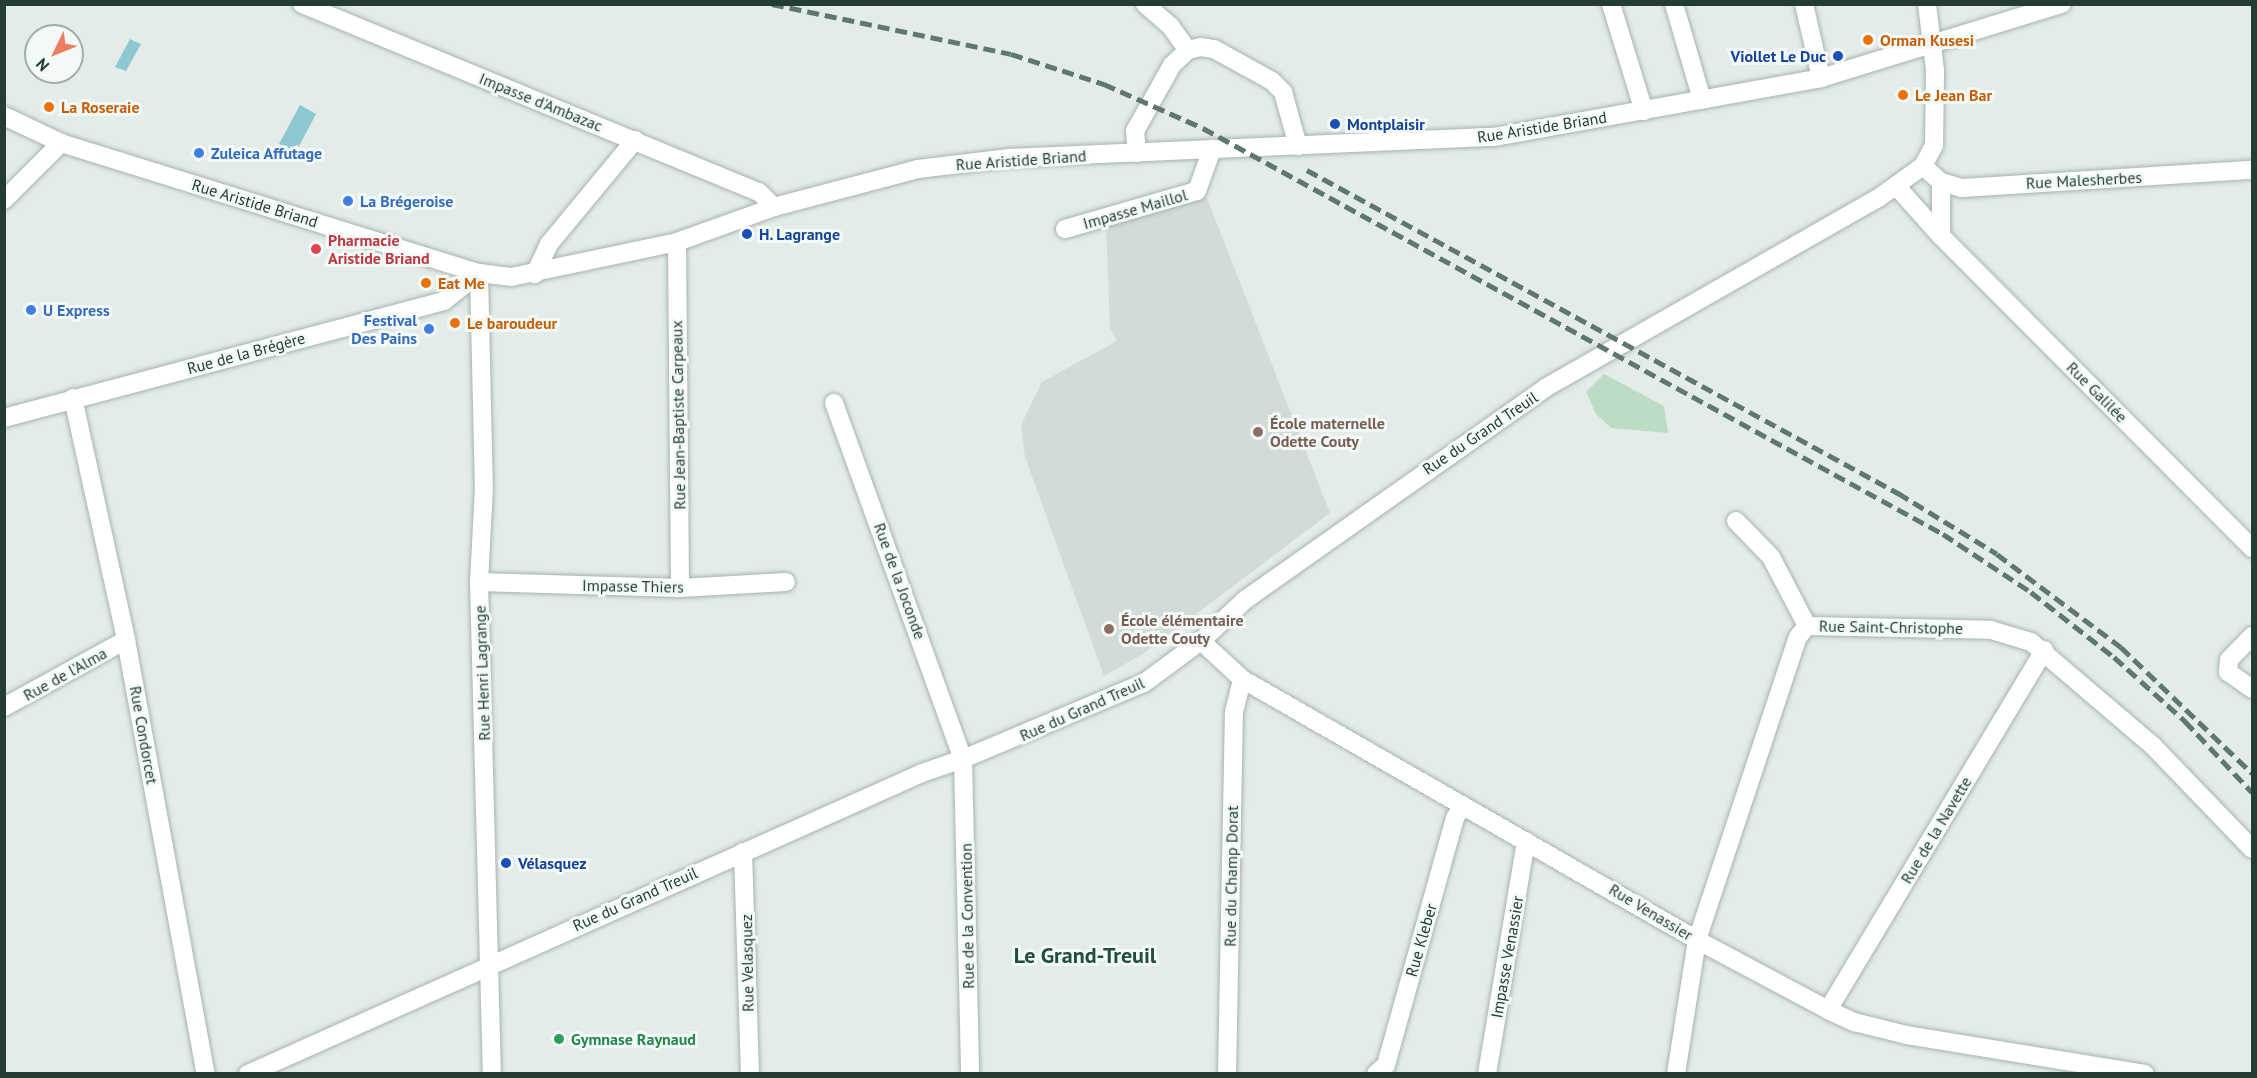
<!DOCTYPE html>
<meta charset="utf-8">
<style>
body{margin:0}
#map{position:relative;width:2257px;height:1078px;overflow:hidden;background:#e3ece8;font-family:"PT Sans",sans-serif}
div>[style]{position:absolute}
.built>*{inset:0;background:#d1dcd7}
.green>*{inset:0;background:#bddcc4}
.water>*{inset:0;background:#8dc7cf}
.roads{filter:drop-shadow(0 0 2px #a6b4af) drop-shadow(0 0 2px #a6b4af)}
.street>*{height:18px;margin:-9px;padding:0 9px;transform-origin:9px;border-radius:9px;background:#fff}
.secondary>*{height:18px;margin:-9px;padding:0 9px;transform-origin:9px;border-radius:9px;background:#fff}
.rail>*{height:4.5px;margin-top:-2.25px;transform-origin:0;background:repeating-linear-gradient(90deg,#5e7870 0 12px,transparent 0 18px)}
.dots>*{width:16px;height:16px;translate:-50% -50%;box-sizing:border-box;border:3px solid #f3f9f6;border-radius:50%}
span{translate:-50% -50%;white-space:nowrap;text-align:center;line-height:1.15;-webkit-text-stroke:6px #f3f9f6;paint-order:stroke}
.food-label{font-size:16px;color:#c56008;font-weight:700}
.left{translate:0 -50%;text-align:left}
.transit-label{font-size:16px;color:#164399;font-weight:700}
.right{translate:-100% -50%;text-align:right}
.street-label{font-size:16px;color:#233d35}
.shop-label{font-size:16px;color:#366cbe;font-weight:700}
.health-label{font-size:16px;color:#be3a42;font-weight:700}
.education-label{font-size:16px;color:#785e54;font-weight:700}
.leisure-label{font-size:16px;color:#27864d;font-weight:700}
.district-label{font-size:22px;color:#204e41;font-weight:700}
.frame{position:absolute;inset:0;border:6px solid #233d35;pointer-events:none}
.north{position:absolute;left:24px;top:24px;width:60px;height:60px;box-sizing:border-box;background:#f3f9f6;border:2px solid #a0aea9;border-radius:50%;rotate:227deg;font-size:16px;font-weight:700;line-height:24px;text-align:center;color:#233d35}
.north::after{content:'';display:block;margin:auto;width:21px;height:27px;background:#ed7e60;clip-path:polygon(50% 0,100% 100%,50% 72%,0 100%)}
</style>
<div id="map">
<div class="built">
<i style="clip-path:polygon(1205px 193px,1330px 513px,1143px 654px,1104px 676px,1025px 457px,1021px 425px,1042px 382px,1117px 341px,1110px 328px,1106px 224px)"></i>
</div>
<div class="green">
<i style="clip-path:polygon(1604px 374px,1664px 406px,1668px 433px,1611px 428px,1596px 414px,1586px 392px)"></i>
</div>
<div class="water">
<i style="clip-path:polygon(130px 39px,141px 44px,126px 71px,115px 67px)"></i>
<i style="clip-path:polygon(300px 105px,316px 114px,296px 152px,279px 144px)"></i>
</div>
<div class="roads">
<div class="street">
<i style="left:302px;top:4px;width:494px;rotate:22.4deg"></i>
<i style="left:759px;top:192px;width:21px;rotate:45deg"></i>
<i style="left:1611px;top:4px;width:112px;rotate:72.9deg"></i>
<i style="left:1674px;top:4px;width:100px;rotate:73.7deg"></i>
<i style="left:1804px;top:4px;width:76px;rotate:77.1deg"></i>
<i style="left:1923px;top:166px;width:24px;rotate:42deg"></i>
<i style="left:1941px;top:182px;width:22px;rotate:16deg"></i>
<i style="left:1962px;top:188px;width:291px;rotate:-3.6deg"></i>
<i style="left:1941px;top:182px;width:54px;rotate:90deg"></i>
<i style="left:1897px;top:187px;width:66px;rotate:48.1deg"></i>
<i style="left:1941px;top:236px;width:441px;rotate:45.1deg"></i>
<i style="left:4px;top:200px;width:81px;rotate:-45deg"></i>
<i style="left:1065px;top:229px;width:137px;rotate:-16.1deg"></i>
<i style="left:1197px;top:191px;width:45px;rotate:-70.3deg"></i>
<i style="left:677px;top:242px;width:346px;rotate:89.5deg"></i>
<i style="left:479px;top:273px;width:214px;rotate:88.7deg"></i>
<i style="left:484px;top:487px;width:95px;rotate:93deg"></i>
<i style="left:479px;top:582px;width:492px;rotate:88.5deg"></i>
<i style="left:535px;top:274px;width:33px;rotate:-65deg"></i>
<i style="left:549px;top:244px;width:135px;rotate:-50.4deg"></i>
<i style="left:73px;top:398px;width:248px;rotate:77.6deg"></i>
<i style="left:126px;top:640px;width:441px;rotate:79.6deg"></i>
<i style="left:834px;top:403px;width:379px;rotate:70.1deg"></i>
<i style="left:963px;top:759px;width:315px;rotate:88.7deg"></i>
<i style="left:4px;top:418px;width:455px;rotate:-14.9deg"></i>
<i style="left:444px;top:301px;width:45px;rotate:-38.7deg"></i>
<i style="left:1736px;top:521px;width:50px;rotate:45.8deg"></i>
<i style="left:1771px;top:557px;width:78px;rotate:62.4deg"></i>
<i style="left:479px;top:582px;width:201px;rotate:1.7deg"></i>
<i style="left:680px;top:588px;width:106px;rotate:-3.2deg"></i>
<i style="left:2252px;top:636px;width:33px;rotate:134deg"></i>
<i style="left:2229px;top:660px;width:12px;rotate:95deg"></i>
<i style="left:2228px;top:672px;width:29px;rotate:35deg"></i>
<i style="left:1201px;top:641px;width:56px;rotate:42.8deg"></i>
<i style="left:1242px;top:679px;width:525px;rotate:29.84deg"></i>
<i style="left:1697px;top:940px;width:149px;rotate:28.1deg"></i>
<i style="left:1828px;top:1010px;width:29px;rotate:25deg"></i>
<i style="left:1854px;top:1022px;width:55px;rotate:13.8deg"></i>
<i style="left:1907px;top:1035px;width:241px;rotate:9.3deg"></i>
<i style="left:4px;top:707px;width:139px;rotate:-28.8deg"></i>
<i style="left:743px;top:852px;width:222px;rotate:88.2deg"></i>
<i style="left:1828px;top:1010px;width:420px;rotate:-59deg"></i>
<i style="left:248px;top:1074px;width:738px;rotate:-24.06deg"></i>
<i style="left:922px;top:773px;width:43px;rotate:-18.9deg"></i>
<i style="left:963px;top:759px;width:196px;rotate:-22.8deg"></i>
<i style="left:1144px;top:683px;width:71px;rotate:-36.4deg"></i>
<i style="left:1201px;top:641px;width:60px;rotate:-43deg"></i>
<i style="left:1245px;top:600px;width:367px;rotate:-35.2deg"></i>
<i style="left:1545px;top:388px;width:382px;rotate:-29.7deg"></i>
<i style="left:1877px;top:199px;width:57px;rotate:-35.7deg"></i>
<i style="left:1923px;top:166px;width:24px;rotate:-62deg"></i>
<i style="left:1934px;top:145px;width:75px;rotate:-89.2deg"></i>
<i style="left:1935px;top:70px;width:66px;rotate:-96.9deg"></i>
<i style="left:1227px;top:1074px;width:362px;rotate:-88.9deg"></i>
<i style="left:1234px;top:712px;width:34px;rotate:-76deg"></i>
<i style="left:1376px;top:1074px;width:13px;rotate:-42deg"></i>
<i style="left:1386px;top:1065px;width:256px;rotate:-74.4deg"></i>
<i style="left:1455px;top:818px;width:15px;rotate:-58deg"></i>
<i style="left:1487px;top:1074px;width:236px;rotate:-80.5deg"></i>
<i style="left:1676px;top:1074px;width:136px;rotate:-81.1deg"></i>
<i style="left:1697px;top:940px;width:319px;rotate:-71.6deg"></i>
<i style="left:1798px;top:637px;width:14px;rotate:-51deg"></i>
<i style="left:1807px;top:626px;width:184px;rotate:1.2deg"></i>
<i style="left:1991px;top:630px;width:42px;rotate:16.7deg"></i>
<i style="left:2031px;top:642px;width:160px;rotate:40.4deg"></i>
<i style="left:2153px;top:746px;width:143px;rotate:46.1deg"></i>
</div>
<div class="secondary">
<i style="left:1145px;top:4px;width:35px;rotate:41deg"></i>
<i style="left:1171px;top:27px;width:29px;rotate:54deg"></i>
<i style="left:4px;top:116px;width:63px;rotate:25.3deg"></i>
<i style="left:61px;top:143px;width:438px;rotate:17.3deg"></i>
<i style="left:479px;top:273px;width:32px;rotate:7deg"></i>
<i style="left:511px;top:277px;width:170px;rotate:-11.9deg"></i>
<i style="left:677px;top:242px;width:103px;rotate:-19.8deg"></i>
<i style="left:774px;top:207px;width:149px;rotate:-14.8deg"></i>
<i style="left:918px;top:169px;width:92px;rotate:-6.9deg"></i>
<i style="left:1009px;top:158px;width:485px;rotate:-2.5deg"></i>
<i style="left:1494px;top:137px;width:332px;rotate:-10.2deg"></i>
<i style="left:1821px;top:78px;width:252px;rotate:-17.1deg"></i>
<i style="left:1137px;top:153px;width:22px;rotate:-95deg"></i>
<i style="left:1135px;top:131px;width:76px;rotate:-60.7deg"></i>
<i style="left:1172px;top:65px;width:22px;rotate:-43deg"></i>
<i style="left:1188px;top:50px;width:13px;rotate:-13deg"></i>
<i style="left:1201px;top:47px;width:13px;rotate:9deg"></i>
<i style="left:1214px;top:49px;width:66px;rotate:28.9deg"></i>
<i style="left:1272px;top:81px;width:16px;rotate:45deg"></i>
<i style="left:1283px;top:92px;width:56px;rotate:74.5deg"></i>
</div>
</div>
<div class="rail">
<i style="left:772px;top:4px;width:244px;rotate:11.8deg"></i>
<i style="left:1011px;top:54px;width:98px;rotate:17.9deg"></i>
<i style="left:1104px;top:84px;width:108px;rotate:24deg"></i>
<i style="left:1203px;top:128px;width:844px;rotate:28.75deg"></i>
<i style="left:1943px;top:534px;width:105px;rotate:33.4deg"></i>
<i style="left:2031px;top:592px;width:105px;rotate:38.1deg"></i>
<i style="left:2114px;top:657px;width:96px;rotate:42deg"></i>
<i style="left:2185px;top:721px;width:98px;rotate:46.7deg"></i>
<i style="left:1307px;top:170px;width:674px;rotate:28.66deg"></i>
<i style="left:1898px;top:493px;width:116px;rotate:31.6deg"></i>
<i style="left:1997px;top:554px;width:155px;rotate:36.9deg"></i>
<i style="left:2121px;top:647px;width:182px;rotate:43.9deg"></i>
</div>
<div class="dots">
<i style="left:1868px;top:40px;background:#e8710a"></i>
<i style="left:1838px;top:56px;background:#1a4fb4"></i>
<i style="left:1903px;top:95px;background:#e8710a"></i>
<i style="left:49px;top:107px;background:#e8710a"></i>
<i style="left:1335px;top:124px;background:#1a4fb4"></i>
<i style="left:199px;top:153px;background:#3f7fe0"></i>
<i style="left:348px;top:201px;background:#3f7fe0"></i>
<i style="left:747px;top:234px;background:#1a4fb4"></i>
<i style="left:316px;top:249px;background:#e0444e"></i>
<i style="left:426px;top:283px;background:#e8710a"></i>
<i style="left:31px;top:310px;background:#3f7fe0"></i>
<i style="left:455px;top:323px;background:#e8710a"></i>
<i style="left:429px;top:329px;background:#3f7fe0"></i>
<i style="left:1258px;top:432px;background:#8d6e63"></i>
<i style="left:1109px;top:629px;background:#8d6e63"></i>
<i style="left:506px;top:863px;background:#1a4fb4"></i>
<i style="left:559px;top:1039px;background:#2e9e5b"></i>
</div>
<div class="food-label">
<span class="left" style="left:1880px;top:40px">Orman Kusesi</span>
<span class="left" style="left:1915px;top:95px">Le Jean Bar</span>
<span class="left" style="left:61px;top:107px">La Roseraie</span>
<span class="left" style="left:438px;top:283px">Eat Me</span>
<span class="left" style="left:467px;top:323px">Le baroudeur</span>
</div>
<div class="transit-label">
<span class="right" style="left:1826px;top:56px">Viollet Le Duc</span>
<span class="left" style="left:1347px;top:124px">Montplaisir</span>
<span class="left" style="left:759px;top:234px">H. Lagrange</span>
<span class="left" style="left:518px;top:863px">Vélasquez</span>
</div>
<div class="street-label">
<span style="left:541px;top:102px;rotate:22deg">Impasse d'Ambazac</span>
<span style="left:1542px;top:127px;rotate:-9deg">Rue Aristide Briand</span>
<span style="left:1021px;top:160px;rotate:-4deg">Rue Aristide Briand</span>
<span style="left:2084px;top:180px;rotate:-3deg">Rue Malesherbes</span>
<span style="left:255px;top:203px;rotate:17deg">Rue Aristide Briand</span>
<span style="left:1135px;top:209px;rotate:-16deg">Impasse Maillol</span>
<span style="left:246px;top:353px;rotate:-15deg">Rue de la Brégère</span>
<span style="left:2097px;top:392px;rotate:45deg">Rue Galilée</span>
<span style="left:678px;top:415px;rotate:-91deg">Rue Jean-Baptiste Carpeaux</span>
<span style="left:1480px;top:433px;rotate:-34deg">Rue du Grand Treuil</span>
<span style="left:900px;top:581px;rotate:70deg">Rue de la Joconde</span>
<span style="left:633px;top:586px;rotate:1deg">Impasse Thiers</span>
<span style="left:1891px;top:627px;rotate:1deg">Rue Saint-Christophe</span>
<span style="left:482px;top:673px;rotate:-92deg">Rue Henri Lagrange</span>
<span style="left:65px;top:674px;rotate:-29deg">Rue de l'Alma</span>
<span style="left:1082px;top:709px;rotate:-24deg">Rue du Grand Treuil</span>
<span style="left:144px;top:735px;rotate:80deg">Rue Condorcet</span>
<span style="left:1936px;top:830px;rotate:-59deg">Rue de la Navette</span>
<span style="left:1231px;top:876px;rotate:-89deg">Rue du Champ Dorat</span>
<span style="left:635px;top:899px;rotate:-24deg">Rue du Grand Treuil</span>
<span style="left:1651px;top:912px;rotate:31deg">Rue Venassier</span>
<span style="left:967px;top:916px;rotate:-91deg">Rue de la Convention</span>
<span style="left:1421px;top:940px;rotate:-74deg">Rue Kleber</span>
<span style="left:1507px;top:957px;rotate:-80deg">Impasse Venassier</span>
<span style="left:747px;top:963px;rotate:-91deg">Rue Velasquez</span>
</div>
<div class="shop-label">
<span class="left" style="left:211px;top:153px">Zuleica Affutage</span>
<span class="left" style="left:360px;top:201px">La Brégeroise</span>
<span class="left" style="left:43px;top:310px">U Express</span>
<span class="right" style="left:417px;top:329px">Festival<br>Des Pains</span>
</div>
<div class="health-label">
<span class="left" style="left:328px;top:249px">Pharmacie<br>Aristide Briand</span>
</div>
<div class="education-label">
<span class="left" style="left:1270px;top:432px">École maternelle<br>Odette Couty</span>
<span class="left" style="left:1121px;top:629px">École élémentaire<br>Odette Couty</span>
</div>
<div class="leisure-label">
<span class="left" style="left:571px;top:1039px">Gymnase Raynaud</span>
</div>
<div class="district-label">
<span style="left:1085px;top:956px">Le Grand-Treuil</span>
</div>
<div class="frame"></div>
<div class="north">N</div>
</div>
